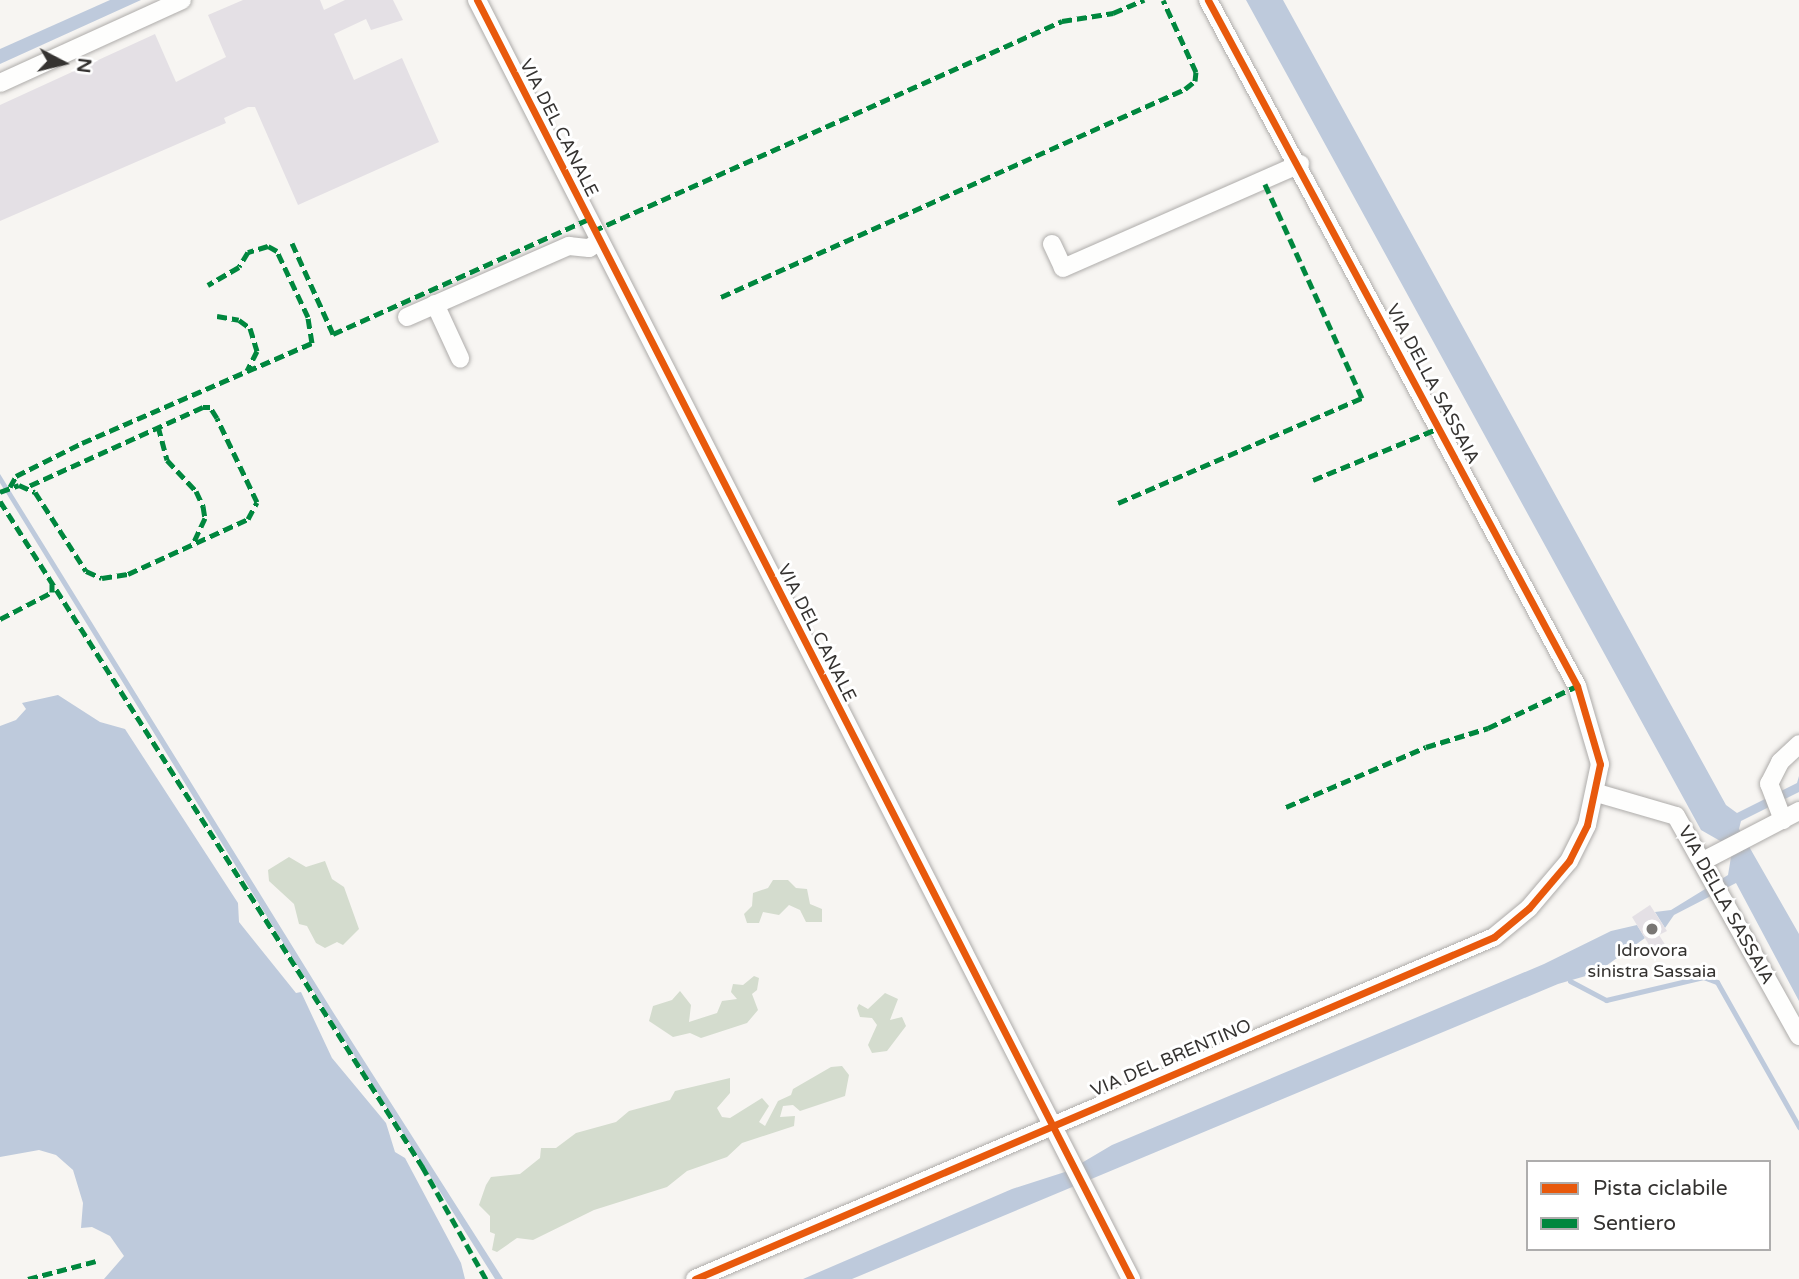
<!DOCTYPE html>
<style>
body{margin:0}
#map{position:relative;width:1799px;height:1279px;overflow:hidden;background:#f7f5f2;font-family:"Varela Round",sans-serif}
div>[style]{position:absolute}
.green>*{inset:0;background:#d4dcce}
.water>*{inset:0;background:#becadc}
.stream>*{height:5px;margin:-2.5px;padding:0 2.5px;transform-origin:2.5px;border-radius:2.5px;background:#becadc}
.building>*{inset:0;background:#e4e0e5}
.roads{filter:drop-shadow(0 0 2px #aeacaa) drop-shadow(0 0 2px #aeacaa)}
.minor>*{height:18px;margin:-9px;padding:0 9px;transform-origin:9px;border-radius:9px;background:#fefefd}
.quiet>*{height:5px;margin-top:-2.5px;transform-origin:0;background:repeating-linear-gradient(90deg,#00873e 0 10px,transparent 0 15px)}
.cycleway>*{height:7px;margin:-3.5px;padding:0 3.5px;transform-origin:3.5px;border-radius:3.5px;background:#e8590c}
.dots>*{width:19px;height:19px;translate:-50% -50%;box-sizing:border-box;border:4px solid #fff;border-radius:50%}
span{translate:-50% -50%;white-space:nowrap;text-align:center;line-height:1.15;-webkit-text-stroke:6px #fff;paint-order:stroke}
.street-label{font-size:18px;color:#353331}
.poi-label{font-size:18px;color:#353331}
.legend{position:absolute;left:1526px;top:1160px;width:245px;height:91px;box-sizing:border-box;background:#fff;border:2px solid #aeadad;margin:0;padding:9px 12px;list-style:none;font-size:21px;color:#353331}
.legend li{display:flex;align-items:center;gap:14px;height:35px}
.legend b{width:35px;border:2px solid #aeadad}
.north{position:absolute;left:28px;top:28px;width:70px;height:70px;-webkit-text-stroke:5px #fff;paint-order:stroke;rotate:97deg;font-size:19px;font-weight:700;line-height:28px;text-align:center;color:#353331}
.north::after{content:'';display:block;margin:auto;width:24px;height:32px;background:#353331;clip-path:polygon(50% 0,100% 100%,50% 72%,0 100%)}
</style>
<div id="map">
<div class="green">
<i style="clip-path:polygon(289px 857px,306px 867px,325px 861px,332px 879px,344px 887px,359px 929px,343px 945px,337px 942px,325px 948px,316px 943px,307px 926px,299px 924px,294px 904px,269px 881px,268px 870px)"></i>
<i style="clip-path:polygon(773px 880px,788px 880px,796px 888px,807px 889px,810px 904px,822px 909px,822px 922px,806px 922px,800px 910px,789px 905px,779px 915px,763px 912px,759px 923px,747px 923px,744px 914px,752px 906px,753px 893px,768px 888px)"></i>
<i style="clip-path:polygon(754px 976px,759px 978px,757px 990px,752px 994px,758px 1010px,747px 1023px,701px 1038px,690px 1033px,673px 1037px,649px 1021px,653px 1006px,672px 1000px,680px 991px,691px 1005px,689px 1022px,717px 1013px,722px 1001px,737px 999px,731px 992px,733px 984px,743px 985px)"></i>
<i style="clip-path:polygon(885px 993px,898px 999px,890px 1020px,902px 1017px,906px 1026px,887px 1051px,872px 1053px,868px 1045px,877px 1025px,872px 1018px,860px 1017px,857px 1008px,859px 1004px,868px 1009px)"></i>
<i style="clip-path:polygon(842px 1066px,849px 1075px,845px 1096px,800px 1111px,793px 1105px,783px 1106px,780px 1117px,795px 1116px,794px 1126px,742px 1143px,727px 1157px,687px 1171px,667px 1187px,594px 1210px,533px 1240px,517px 1238px,497px 1252px,492px 1250px,495px 1234px,490px 1232px,490px 1216px,479px 1205px,486px 1185px,491px 1177px,520px 1174px,540px 1158px,541px 1148px,556px 1148px,576px 1133px,616px 1122px,629px 1111px,670px 1100px,675px 1091px,730px 1078px,730px 1093px,717px 1108px,722px 1117px,730px 1118px,762px 1098px,769px 1106px,759px 1122px,765px 1126px,778px 1101px,791px 1095px,793px 1089px,831px 1067px)"></i>
</div>
<div class="water">
<i style="clip-path:polygon(110px 0,141px 0,0 64px,0 49px)"></i>
<i style="clip-path:polygon(1246px 0,1283px 0,1726px 805px,1737px 813px,1797px 783px,1799px 776px,1799px 792px,1741px 821px,1739px 829px,1799px 934px,1799px 1001px,1736px 883px,1674px 915px,1665px 928px,1655px 912px,1671px 910px,1728px 875px,1731px 857px,1722px 842px,1701px 830px)"></i>
<i style="clip-path:polygon(0 474px,333px 1012px,503px 1279px,495px 1279px,279px 936px,0 483px)"></i>
<i style="clip-path:polygon(58px 695px,100px 722px,125px 729px,238px 903px,239px 922px,296px 993px,301px 992px,332px 1058px,386px 1123px,395px 1152px,405px 1158px,461px 1263px,465px 1279px,104px 1279px,124px 1256px,110px 1236px,92px 1227px,81px 1228px,83px 1203px,73px 1170px,56px 1155px,39px 1150px,0 1157px,0 726px,16px 720px,26px 709px,22px 703px)"></i>
<i style="clip-path:polygon(1637px 925px,1645px 938px,1596px 973px,1558px 984px,852px 1279px,803px 1279px,1012px 1189px,1068px 1171px,1112px 1145px,1544px 964px,1611px 931px)"></i>
</div>
<div class="stream">
<i style="left:1570px;top:981px;width:41px;rotate:27.8deg"></i>
<i style="left:1606px;top:1000px;width:100px;rotate:-13.3deg"></i>
<i style="left:1703px;top:977px;width:15px;rotate:20deg"></i>
<i style="left:1717px;top:982px;width:167px;rotate:60.5deg"></i>
</div>
<div class="building">
<i style="clip-path:polygon(243px 0,320px 0,324px 10px,345px 0,393px 0,403px 20px,371px 30px,366px 19px,334px 34px,354px 80px,402px 58px,439px 142px,298px 205px,255px 107px,248px 107px,224px 118px,226px 123px,0 221px,0 105px,155px 34px,176px 82px,226px 57px,208px 15px)"></i>
<i style="clip-path:polygon(1650px 905px,1667px 931px,1659px 935px,1666px 946px,1654px 953px,1632px 917px)"></i>
</div>
<div class="roads">
<div class="minor">
<i style="left:477px;top:0;width:1437px;rotate:62.92deg"></i>
<i style="left:0;top:83px;width:200px;rotate:-24.5deg"></i>
<i style="left:1052px;top:244px;width:26px;rotate:65deg"></i>
<i style="left:1063px;top:268px;width:259px;rotate:-23.7deg"></i>
<i style="left:435px;top:304px;width:60px;rotate:65.2deg"></i>
<i style="left:407px;top:317px;width:177px;rotate:-23.7deg"></i>
<i style="left:569px;top:246px;width:20px;rotate:6deg"></i>
<i style="left:589px;top:248px;width:12px;rotate:-31deg"></i>
<i style="left:1597px;top:793px;width:82px;rotate:16.2deg"></i>
<i style="left:1676px;top:816px;width:252px;rotate:60.8deg"></i>
<i style="left:1783px;top:820px;width:39px;rotate:-111deg"></i>
<i style="left:1769px;top:784px;width:25px;rotate:-63deg"></i>
<i style="left:1780px;top:762px;width:26px;rotate:-43deg"></i>
<i style="left:1703px;top:861px;width:108px;rotate:-27.5deg"></i>
<i style="left:695px;top:1279px;width:869px;rotate:-23.17deg"></i>
<i style="left:1494px;top:937px;width:45px;rotate:-39.6deg"></i>
<i style="left:1529px;top:908px;width:62px;rotate:-49.6deg"></i>
<i style="left:1569px;top:861px;width:40px;rotate:-63.4deg"></i>
<i style="left:1587px;top:825px;width:62px;rotate:-78deg"></i>
<i style="left:1600px;top:764px;width:81px;rotate:-106.4deg"></i>
<i style="left:1577px;top:686px;width:779px;rotate:-118.28deg"></i>
</div>
</div>
<div class="quiet">
<i style="left:593px;top:231px;width:514px;rotate:-24.12deg"></i>
<i style="left:1062px;top:21px;width:52px;rotate:-8.9deg"></i>
<i style="left:1113px;top:13px;width:34px;rotate:-23deg"></i>
<i style="left:292px;top:243px;width:100px;rotate:65.7deg"></i>
<i style="left:333px;top:334px;width:278px;rotate:-24.2deg"></i>
<i style="left:721px;top:297px;width:508px;rotate:-24.15deg"></i>
<i style="left:1185px;top:89px;width:13px;rotate:-39deg"></i>
<i style="left:1195px;top:81px;width:9px;rotate:-84deg"></i>
<i style="left:1196px;top:72px;width:79px;rotate:-114.6deg"></i>
<i style="left:217px;top:316px;width:22px;rotate:10deg"></i>
<i style="left:239px;top:320px;width:14px;rotate:36deg"></i>
<i style="left:250px;top:328px;width:24px;rotate:73deg"></i>
<i style="left:257px;top:351px;width:22px;rotate:117deg"></i>
<i style="left:158px;top:426px;width:35px;rotate:75deg"></i>
<i style="left:167px;top:460px;width:42px;rotate:46.9deg"></i>
<i style="left:196px;top:491px;width:17px;rotate:65deg"></i>
<i style="left:203px;top:506px;width:12px;rotate:81deg"></i>
<i style="left:205px;top:518px;width:26px;rotate:115deg"></i>
<i style="left:1313px;top:480px;width:136px;rotate:-22.4deg"></i>
<i style="left:10px;top:487px;width:13px;rotate:-61deg"></i>
<i style="left:16px;top:476px;width:74px;rotate:-26.6deg"></i>
<i style="left:82px;top:443px;width:251px;rotate:-23.5deg"></i>
<i style="left:312px;top:343px;width:26px;rotate:-99deg"></i>
<i style="left:308px;top:317px;width:73px;rotate:-115.2deg"></i>
<i style="left:277px;top:251px;width:10px;rotate:-151deg"></i>
<i style="left:268px;top:246px;width:21px;rotate:163deg"></i>
<i style="left:248px;top:252px;width:17px;rotate:121deg"></i>
<i style="left:239px;top:267px;width:36px;rotate:150deg"></i>
<i style="left:0;top:492px;width:20px;rotate:-20deg"></i>
<i style="left:19px;top:485px;width:17px;rotate:24deg"></i>
<i style="left:35px;top:492px;width:94px;rotate:57.2deg"></i>
<i style="left:86px;top:571px;width:17px;rotate:24deg"></i>
<i style="left:102px;top:578px;width:26px;rotate:-9deg"></i>
<i style="left:128px;top:574px;width:132px;rotate:-24.6deg"></i>
<i style="left:248px;top:519px;width:19px;rotate:-62deg"></i>
<i style="left:257px;top:502px;width:93px;rotate:-115.5deg"></i>
<i style="left:217px;top:418px;width:13px;rotate:-122deg"></i>
<i style="left:210px;top:407px;width:7px;rotate:180deg"></i>
<i style="left:203px;top:407px;width:193px;rotate:155.6deg"></i>
<i style="left:0;top:501px;width:788px;rotate:57.6deg"></i>
<i style="left:422px;top:1166px;width:130px;rotate:60.5deg"></i>
<i style="left:1118px;top:503px;width:266px;rotate:-23.3deg"></i>
<i style="left:1362px;top:398px;width:239px;rotate:-114.4deg"></i>
<i style="left:0;top:619px;width:59px;rotate:-27.4deg"></i>
<i style="left:52px;top:592px;width:8px;rotate:-90deg"></i>
<i style="left:1286px;top:807px;width:152px;rotate:-23.2deg"></i>
<i style="left:1426px;top:747px;width:65px;rotate:-17deg"></i>
<i style="left:1488px;top:728px;width:98px;rotate:-25.3deg"></i>
<i style="left:28px;top:1279px;width:70px;rotate:-14.8deg"></i>
</div>
<div class="cycleway">
<i style="left:477px;top:0;width:1437px;rotate:62.92deg"></i>
<i style="left:695px;top:1279px;width:869px;rotate:-23.17deg"></i>
<i style="left:1494px;top:937px;width:45px;rotate:-39.6deg"></i>
<i style="left:1529px;top:908px;width:62px;rotate:-49.6deg"></i>
<i style="left:1569px;top:861px;width:40px;rotate:-63.4deg"></i>
<i style="left:1587px;top:825px;width:62px;rotate:-78deg"></i>
<i style="left:1600px;top:764px;width:81px;rotate:-106.4deg"></i>
<i style="left:1577px;top:686px;width:779px;rotate:-118.28deg"></i>
</div>
<div class="dots">
<i style="left:1652px;top:929px;background:#797775"></i>
</div>
<div class="street-label">
<span style="left:559px;top:128px;rotate:63deg">VIA DEL CANALE</span>
<span style="left:1433px;top:384px;rotate:62deg">VIA DELLA SASSAIA</span>
<span style="left:817px;top:633px;rotate:63deg">VIA DEL CANALE</span>
<span style="left:1726px;top:905px;rotate:61deg">VIA DELLA SASSAIA</span>
<span style="left:1171px;top:1058px;rotate:-23deg">VIA DEL BRENTINO</span>
</div>
<div class="poi-label">
<span style="left:1652px;top:961px">Idrovora<br>sinistra Sassaia</span>
</div>
<ul class="legend">
<li><b style="height:9px;background:#e8590c"></b>Pista ciclabile</li>
<li><b style="height:9px;background:#00873e"></b>Sentiero</li>
</ul>
<div class="north">N</div>
</div>
